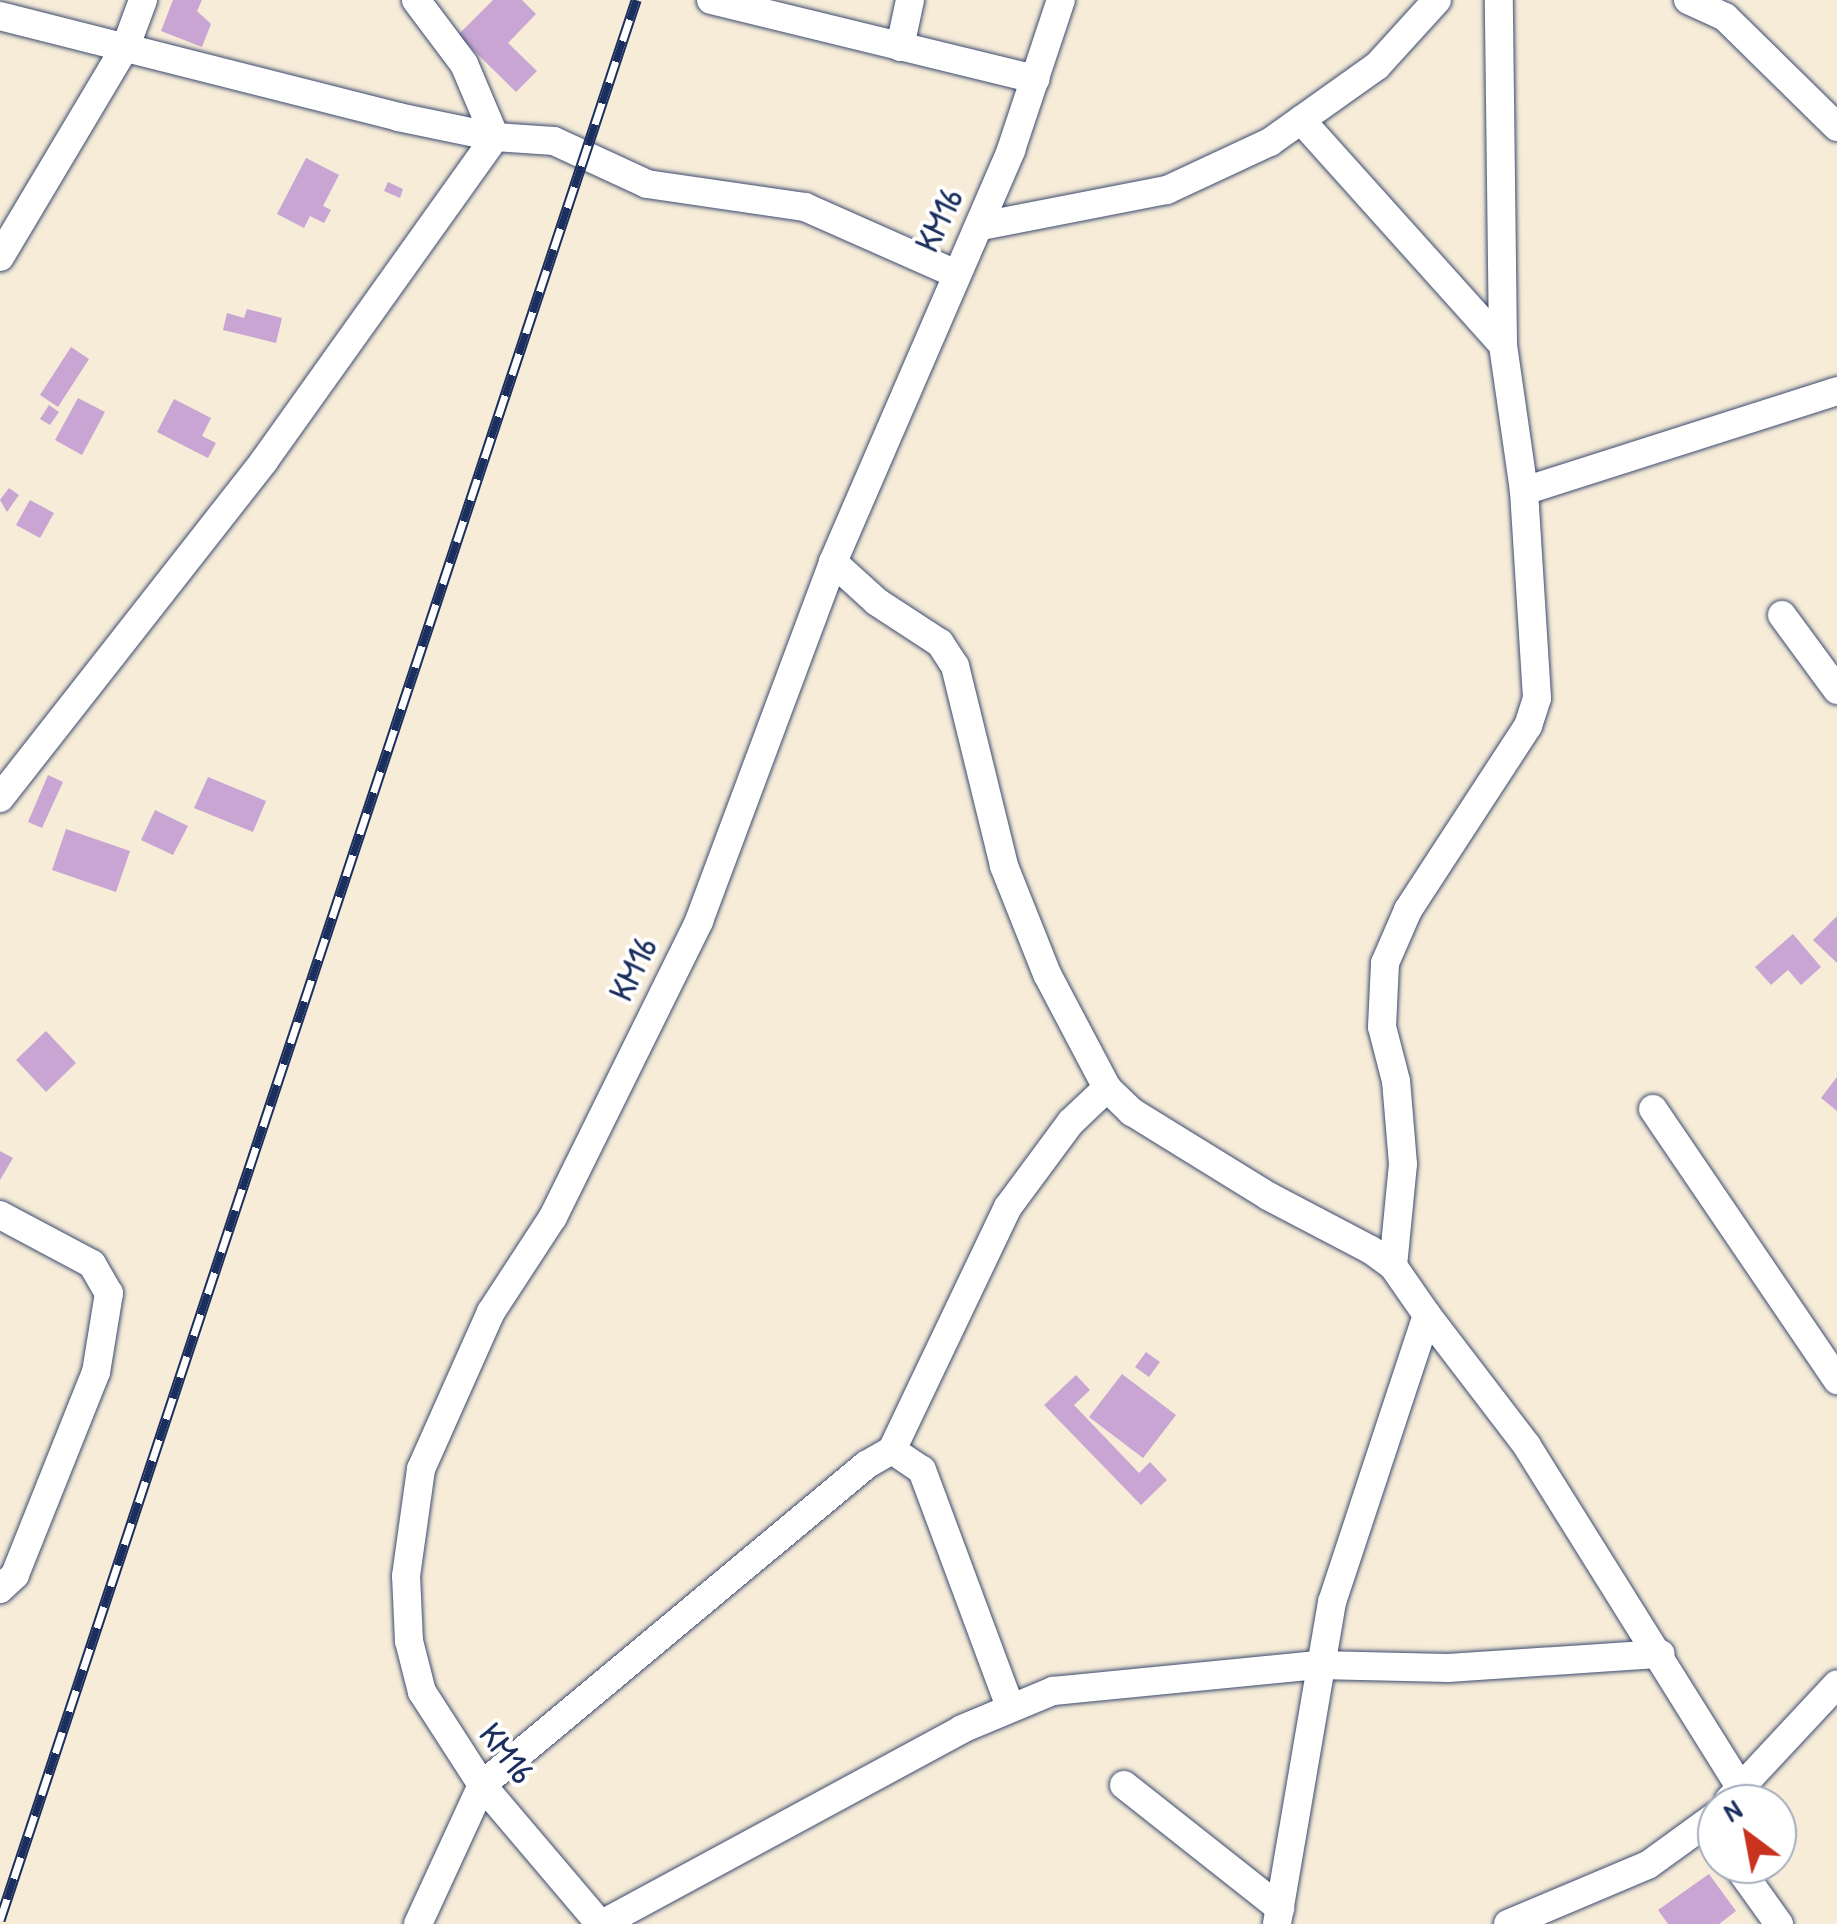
<!DOCTYPE html>
<style>
body{margin:0}
#map{position:relative;width:1837px;height:1924px;overflow:hidden;background:#f6ecd8;font-family:"Patrick Hand",sans-serif}
div>[style]{position:absolute}
.building>*{inset:0;background:#c8a5d3}
.roads{filter:drop-shadow(0 0 2px #3c4b70) drop-shadow(0 0 2px #3c4b70)}
.minor>*{height:28px;margin:-14px;padding:0 14px;transform-origin:14px;border-radius:14px;background:#fff}
.rail>*{height:11px;margin-top:-5.5px;transform-origin:0;background:repeating-linear-gradient(90deg,#fff 0 22px,#1b2f5e 0 44px);box-sizing:border-box;border-block:2px solid #1b2f5e}
span{translate:-50% -50%;white-space:nowrap;text-align:center;line-height:1.15;-webkit-text-stroke:8px #fff;paint-order:stroke}
.street-label{font-size:35px;color:#1b2f5e}
.north{position:absolute;left:1697px;top:1784px;width:100px;height:100px;box-sizing:border-box;background:#fff;border:2px solid #a4acbf;border-radius:50%;rotate:328deg;font-size:28px;font-weight:700;line-height:40px;text-align:center;color:#1b2f5e}
.north::after{content:'';display:block;margin:auto;width:35px;height:45px;background:#c8321e;clip-path:polygon(50% 0,100% 100%,50% 72%,0 100%)}
</style>
<div id="map">
<div class="building">
<i style="clip-path:polygon(173px 0,202px 0,197px 11px,211px 24px,202px 47px,161px 31px)"></i>
<i style="clip-path:polygon(493px 0,522px 0,536px 14px,508px 43px,537px 71px,516px 92px,458px 35px)"></i>
<i style="clip-path:polygon(306px 158px,339px 175px,323px 206px,331px 210px,324px 223px,310px 216px,304px 228px,277px 214px)"></i>
<i style="clip-path:polygon(388px 182px,403px 189px,400px 198px,384px 191px)"></i>
<i style="clip-path:polygon(247px 309px,282px 318px,276px 343px,223px 330px,227px 313px,244px 318px)"></i>
<i style="clip-path:polygon(71px 347px,89px 359px,58px 407px,40px 395px)"></i>
<i style="clip-path:polygon(78px 398px,105px 412px,82px 455px,55px 440px)"></i>
<i style="clip-path:polygon(174px 399px,211px 418px,202px 436px,216px 443px,208px 458px,157px 432px)"></i>
<i style="clip-path:polygon(49px 405px,59px 412px,50px 425px,40px 419px)"></i>
<i style="clip-path:polygon(9px 488px,19px 495px,7px 512px,0 500px)"></i>
<i style="clip-path:polygon(30px 500px,54px 513px,40px 538px,16px 525px)"></i>
<i style="clip-path:polygon(48px 775px,63px 782px,42px 828px,28px 822px)"></i>
<i style="clip-path:polygon(208px 777px,266px 801px,253px 832px,194px 808px)"></i>
<i style="clip-path:polygon(155px 810px,188px 826px,173px 855px,141px 840px)"></i>
<i style="clip-path:polygon(66px 829px,130px 851px,116px 892px,52px 870px)"></i>
<i style="clip-path:polygon(1837px 916px,1837px 963px,1813px 940px)"></i>
<i style="clip-path:polygon(1793px 934px,1821px 967px,1801px 985px,1788px 970px,1771px 985px,1755px 967px)"></i>
<i style="clip-path:polygon(46px 1031px,76px 1063px,46px 1092px,16px 1060px)"></i>
<i style="clip-path:polygon(1837px 1077px,1837px 1111px,1821px 1098px)"></i>
<i style="clip-path:polygon(0 1151px,13px 1158px,0 1180px)"></i>
<i style="clip-path:polygon(1146px 1352px,1160px 1362px,1149px 1377px,1135px 1367px)"></i>
<i style="clip-path:polygon(1122px 1374px,1176px 1415px,1143px 1458px,1089px 1417px)"></i>
<i style="clip-path:polygon(1076px 1375px,1090px 1390px,1074px 1405px,1139px 1473px,1150px 1462px,1167px 1480px,1141px 1505px,1044px 1405px)"></i>
<i style="clip-path:polygon(1709px 1874px,1736px 1911px,1719px 1924px,1668px 1924px,1658px 1910px)"></i>
</div>
<div class="roads">
<div class="minor">
<i style="left:711px;top:0;width:334px;rotate:13.7deg"></i>
<i style="left:1688px;top:0;width:41px;rotate:24.7deg"></i>
<i style="left:1725px;top:17px;width:157px;rotate:44.5deg"></i>
<i style="left:0;top:16px;width:411px;rotate:14.2deg"></i>
<i style="left:398px;top:117px;width:99px;rotate:11.7deg"></i>
<i style="left:495px;top:137px;width:59px;rotate:3.9deg"></i>
<i style="left:554px;top:141px;width:102px;rotate:24.8deg"></i>
<i style="left:647px;top:184px;width:160px;rotate:8.3deg"></i>
<i style="left:805px;top:207px;width:163px;rotate:23.9deg"></i>
<i style="left:900px;top:47px;width:48px;rotate:-78deg"></i>
<i style="left:1301px;top:120px;width:302px;rotate:48.1deg"></i>
<i style="left:981px;top:226px;width:189px;rotate:-11deg"></i>
<i style="left:1167px;top:190px;width:114px;rotate:-25deg"></i>
<i style="left:1270px;top:142px;width:131px;rotate:-35.4deg"></i>
<i style="left:1377px;top:66px;width:89px;rotate:-47.7deg"></i>
<i style="left:0;top:257px;width:246px;rotate:-59.2deg"></i>
<i style="left:126px;top:46px;width:49px;rotate:-69.7deg"></i>
<i style="left:1524px;top:491px;width:329px;rotate:-17.7deg"></i>
<i style="left:833px;top:562px;width:59px;rotate:42.3deg"></i>
<i style="left:877px;top:602px;width:75px;rotate:33.1deg"></i>
<i style="left:940px;top:643px;width:27px;rotate:57deg"></i>
<i style="left:955px;top:666px;width:206px;rotate:76.2deg"></i>
<i style="left:1004px;top:866px;width:116px;rotate:68.3deg"></i>
<i style="left:1047px;top:974px;width:129px;rotate:62.2deg"></i>
<i style="left:1107px;top:1088px;width:35px;rotate:44deg"></i>
<i style="left:1132px;top:1112px;width:160px;rotate:31.7deg"></i>
<i style="left:1268px;top:1196px;width:116px;rotate:27.7deg"></i>
<i style="left:1371px;top:1250px;width:27px;rotate:36deg"></i>
<i style="left:1393px;top:1266px;width:60px;rotate:55.2deg"></i>
<i style="left:1427px;top:1315px;width:302px;rotate:108.3deg"></i>
<i style="left:1332px;top:1602px;width:327px;rotate:99.7deg"></i>
<i style="left:1782px;top:615px;width:93px;rotate:53.7deg"></i>
<i style="left:0;top:798px;width:428px;rotate:-51.9deg"></i>
<i style="left:264px;top:461px;width:398px;rotate:-54.5deg"></i>
<i style="left:495px;top:137px;width:79px;rotate:-113deg"></i>
<i style="left:464px;top:64px;width:80px;rotate:-126.9deg"></i>
<i style="left:1653px;top:1109px;width:328px;rotate:55.8deg"></i>
<i style="left:0;top:1215px;width:104px;rotate:28deg"></i>
<i style="left:92px;top:1264px;width:34px;rotate:60deg"></i>
<i style="left:109px;top:1293px;width:80px;rotate:99.3deg"></i>
<i style="left:96px;top:1372px;width:219px;rotate:111.8deg"></i>
<i style="left:15px;top:1575px;width:21px;rotate:137deg"></i>
<i style="left:1393px;top:1266px;width:102px;rotate:-84.4deg"></i>
<i style="left:1403px;top:1164px;width:83px;rotate:-94.8deg"></i>
<i style="left:1396px;top:1081px;width:56px;rotate:-104.5deg"></i>
<i style="left:1382px;top:1027px;width:64px;rotate:-87.3deg"></i>
<i style="left:1385px;top:963px;width:58px;rotate:-66.5deg"></i>
<i style="left:1408px;top:910px;width:220px;rotate:-56.9deg"></i>
<i style="left:1528px;top:726px;width:29px;rotate:-72deg"></i>
<i style="left:1537px;top:698px;width:207px;rotate:-93.6deg"></i>
<i style="left:1524px;top:491px;width:148px;rotate:-98.2deg"></i>
<i style="left:1503px;top:345px;width:345px;rotate:-90.7deg"></i>
<i style="left:1427px;top:1315px;width:165px;rotate:52.6deg"></i>
<i style="left:1527px;top:1446px;width:402px;rotate:58deg"></i>
<i style="left:892px;top:1450px;width:269px;rotate:-64.5deg"></i>
<i style="left:1008px;top:1207px;width:106px;rotate:-53.5deg"></i>
<i style="left:1071px;top:1122px;width:50px;rotate:-43.4deg"></i>
<i style="left:1124px;top:1785px;width:199px;rotate:38.3deg"></i>
<i style="left:1729px;top:1800px;width:158px;rotate:-47deg"></i>
<i style="left:1736px;top:1864px;width:74px;rotate:54.4deg"></i>
<i style="left:418px;top:1924px;width:153px;rotate:-65.3deg"></i>
<i style="left:482px;top:1785px;width:500px;rotate:-39.8deg"></i>
<i style="left:866px;top:1465px;width:30px;rotate:-30deg"></i>
<i style="left:892px;top:1450px;width:36px;rotate:34deg"></i>
<i style="left:922px;top:1470px;width:252px;rotate:69.6deg"></i>
<i style="left:600px;top:1924px;width:182px;rotate:-130.3deg"></i>
<i style="left:482px;top:1785px;width:111px;rotate:-122.8deg"></i>
<i style="left:422px;top:1692px;width:53px;rotate:-104.3deg"></i>
<i style="left:409px;top:1641px;width:65px;rotate:-92.6deg"></i>
<i style="left:406px;top:1576px;width:108px;rotate:-82deg"></i>
<i style="left:421px;top:1469px;width:172px;rotate:-66deg"></i>
<i style="left:491px;top:1312px;width:113px;rotate:-56.9deg"></i>
<i style="left:553px;top:1217px;width:330px;rotate:-63.7deg"></i>
<i style="left:699px;top:921px;width:383px;rotate:-69.5deg"></i>
<i style="left:833px;top:562px;width:449px;rotate:-66.6deg"></i>
<i style="left:1011px;top:150px;width:158px;rotate:-71.6deg"></i>
<i style="left:602px;top:1924px;width:409px;rotate:-28.4deg"></i>
<i style="left:962px;top:1729px;width:99px;rotate:-22.7deg"></i>
<i style="left:1053px;top:1691px;width:266px;rotate:-5.6deg"></i>
<i style="left:1318px;top:1665px;width:130px;rotate:1.3deg"></i>
<i style="left:1448px;top:1668px;width:213px;rotate:-3.8deg"></i>
<i style="left:1508px;top:1924px;width:152px;rotate:-22.9deg"></i>
<i style="left:1648px;top:1865px;width:85px;rotate:-35.9deg"></i>
</div>
</div>
<div class="rail">
<i style="left:0;top:1920px;width:2023px;rotate:-71.67deg"></i>
</div>
<div class="street-label">
<span style="left:939px;top:220px;rotate:-64deg">KM16</span>
<span style="left:633px;top:969px;rotate:-64deg">KM16</span>
<span style="left:507px;top:1753px;rotate:52deg">KM16</span>
</div>
<div class="north">N</div>
</div>
